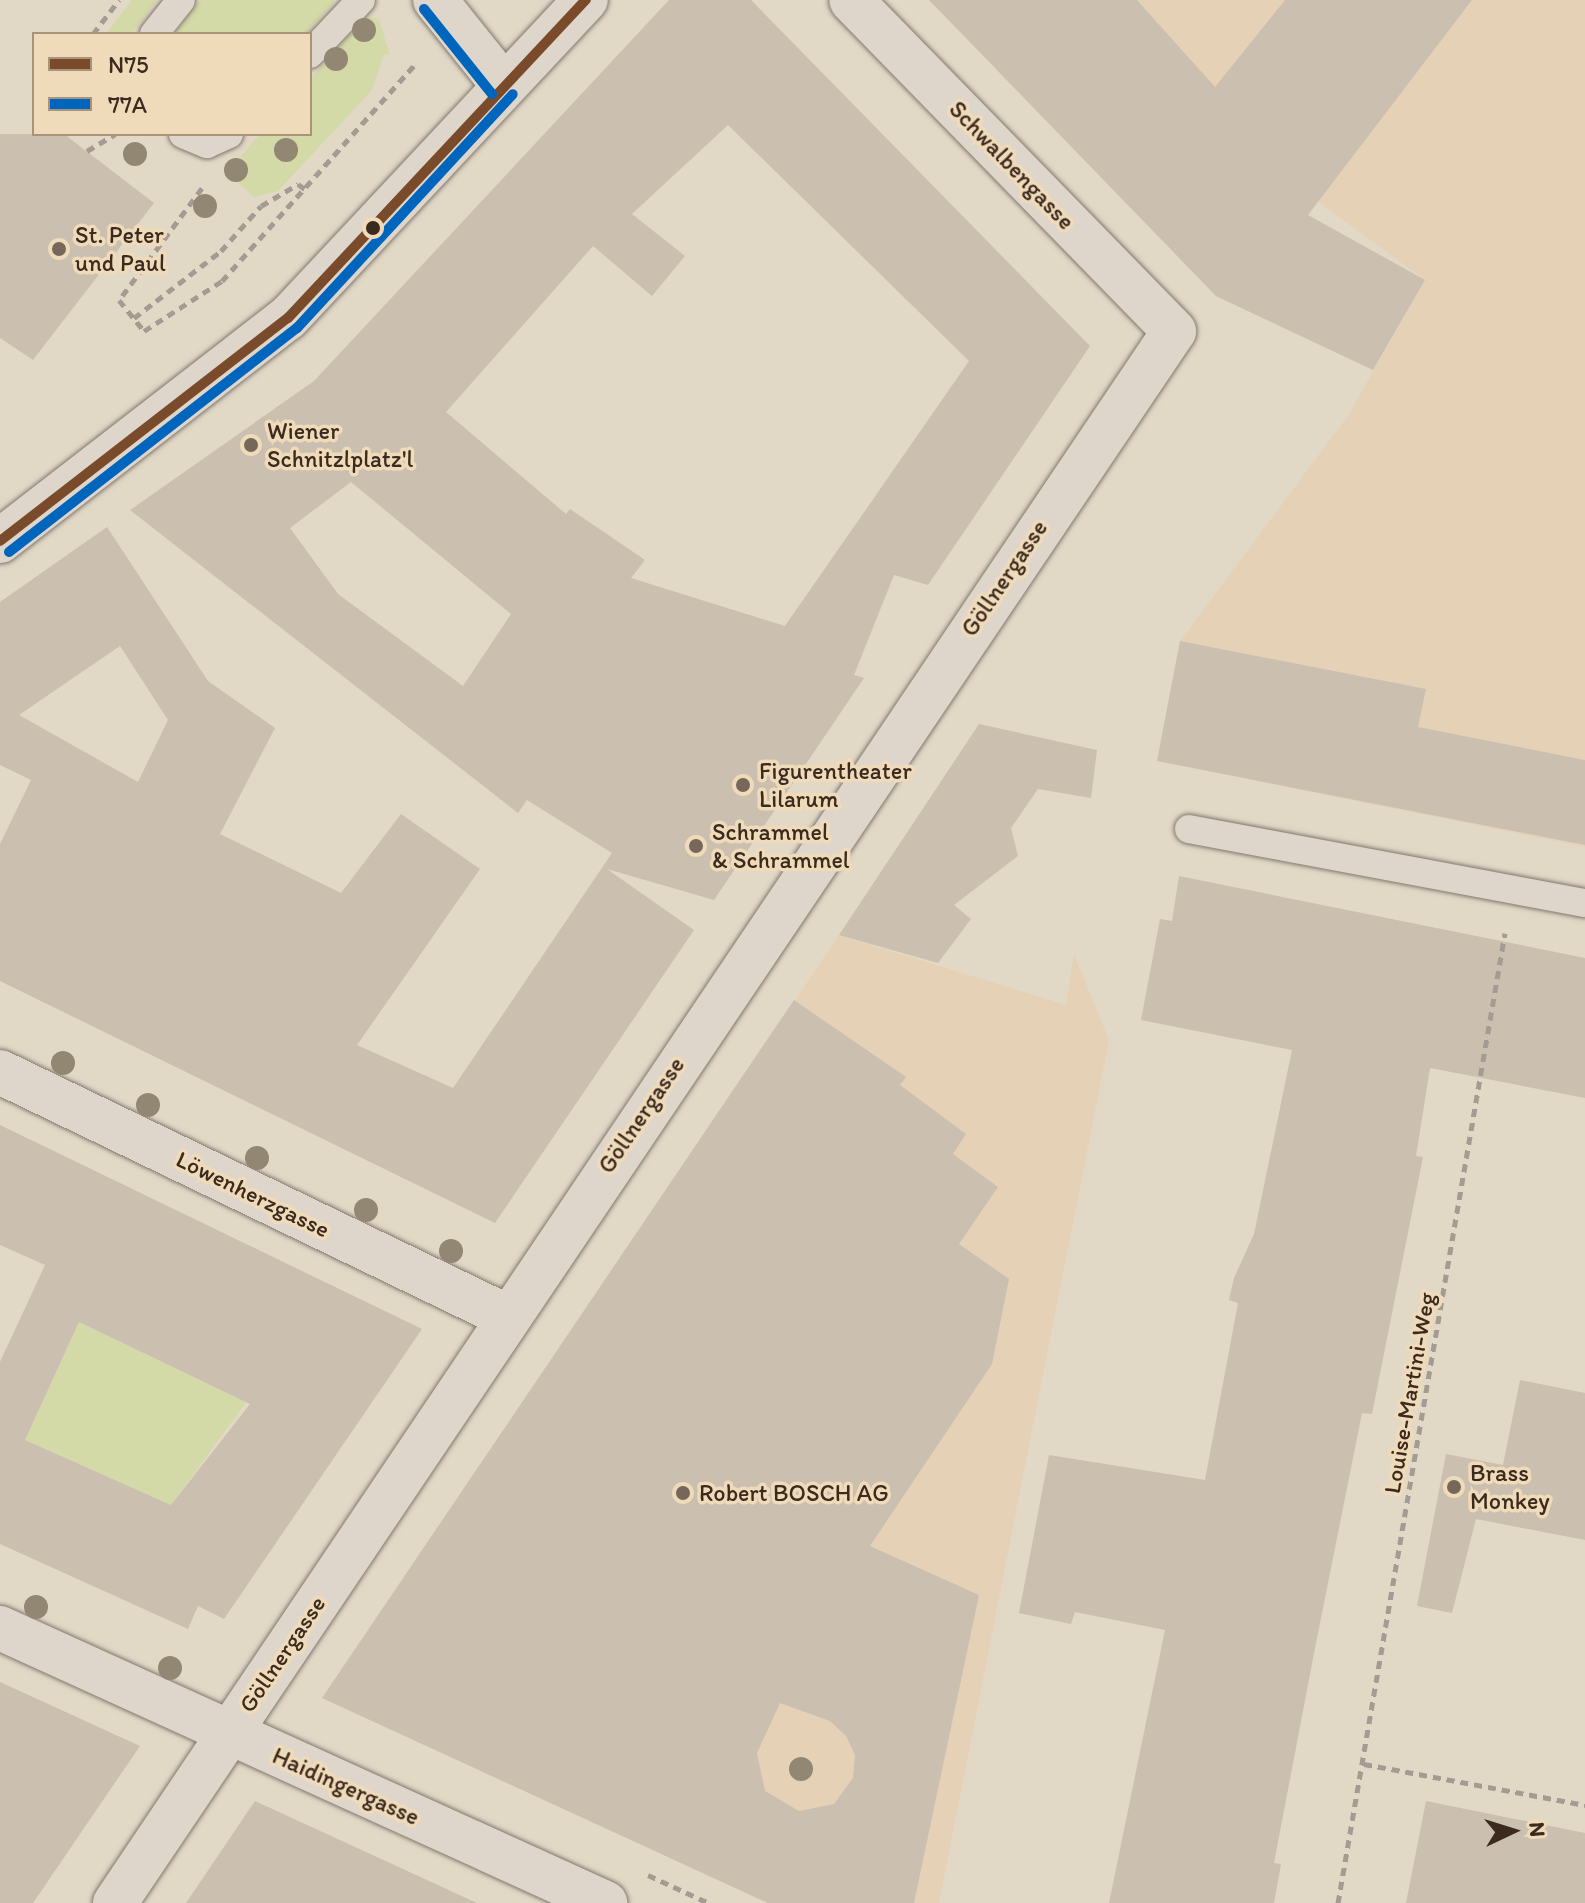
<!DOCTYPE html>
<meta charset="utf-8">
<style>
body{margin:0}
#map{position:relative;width:1585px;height:1903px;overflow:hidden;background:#e2d8c6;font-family:Itim,sans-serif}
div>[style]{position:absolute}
.built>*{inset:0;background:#e5d2b6}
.green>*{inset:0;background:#d3d9a7}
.building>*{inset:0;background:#cbbfb0}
.path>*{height:5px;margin-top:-2.5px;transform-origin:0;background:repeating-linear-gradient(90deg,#a49c92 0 8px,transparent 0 14px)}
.roads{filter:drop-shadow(0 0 2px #81796f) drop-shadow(0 0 2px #81796f)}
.lane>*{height:28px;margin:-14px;padding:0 14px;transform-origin:14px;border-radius:14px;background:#ded6ca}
.street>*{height:44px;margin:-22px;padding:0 22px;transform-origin:22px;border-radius:22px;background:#ded6ca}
.secondary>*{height:44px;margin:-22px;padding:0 22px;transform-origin:22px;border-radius:22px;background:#ded6ca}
.bus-1>*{height:10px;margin:-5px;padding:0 5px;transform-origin:5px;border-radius:5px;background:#7a4b2a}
.bus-2>*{height:10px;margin:-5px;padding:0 5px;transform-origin:5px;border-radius:5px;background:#0065bd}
.trees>*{width:24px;height:24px;margin:-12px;border-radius:50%;background:#928773}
.dots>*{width:22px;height:22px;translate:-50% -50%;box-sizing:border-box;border:4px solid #efdbb9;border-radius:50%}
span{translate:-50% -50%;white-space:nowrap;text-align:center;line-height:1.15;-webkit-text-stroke:7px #efdbb9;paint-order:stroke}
.street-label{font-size:24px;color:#3b2a1e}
.poi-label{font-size:24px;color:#3b2a1e}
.left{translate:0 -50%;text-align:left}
.legend{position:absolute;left:32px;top:32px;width:280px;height:104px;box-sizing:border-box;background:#efdbb9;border:2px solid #a7947b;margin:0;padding:10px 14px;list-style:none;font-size:24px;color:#3b2a1e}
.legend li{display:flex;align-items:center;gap:16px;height:40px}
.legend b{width:40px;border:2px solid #a7947b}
.north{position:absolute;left:1473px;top:1791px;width:80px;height:80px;-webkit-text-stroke:6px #efdbb9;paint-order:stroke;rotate:86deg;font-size:22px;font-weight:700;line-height:32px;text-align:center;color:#3b2a1e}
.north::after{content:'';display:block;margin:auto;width:28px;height:36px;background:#3b2a1e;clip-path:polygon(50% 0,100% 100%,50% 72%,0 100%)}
</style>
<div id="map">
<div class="built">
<i style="clip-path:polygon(1137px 0,1585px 0,1585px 847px,1157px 761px,1180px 641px,1347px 417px,1425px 280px,1298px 187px)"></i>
<i style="clip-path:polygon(839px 935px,1066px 1005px,1074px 954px,1109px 1040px,939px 1903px,768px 1903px,322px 1698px)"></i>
</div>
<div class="green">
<i style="clip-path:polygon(132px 0,157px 0,131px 34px,106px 34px)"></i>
<i style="clip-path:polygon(200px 0,332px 0,335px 1px,305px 34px,174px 34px)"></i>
<i style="clip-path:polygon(367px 16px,379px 20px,390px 55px,384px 54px,372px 90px,278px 191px,254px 197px,234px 178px,234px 164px,260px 134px,310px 134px,310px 79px)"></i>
<i style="clip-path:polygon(79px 1322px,208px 1384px,271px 1368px,171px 1505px,25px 1440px)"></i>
</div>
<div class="building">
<i style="clip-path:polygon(evenodd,669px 0,751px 0,1090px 346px,928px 585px,894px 575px,854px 675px,864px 678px,714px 900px,607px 869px,694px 930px,495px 1223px,0 981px,0 844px,31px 780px,0 765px,0 602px,107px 527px,208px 681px,275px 728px,220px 834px,341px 893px,401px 814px,480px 869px,357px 1045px,453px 1088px,612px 853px,527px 800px,518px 813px,130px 510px,314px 381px,669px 0,728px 125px,969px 361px,785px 626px,631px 578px,645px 560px,570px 509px,566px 514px,446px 412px,593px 246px,652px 296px,685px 256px,632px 214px,728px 125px,669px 0,351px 482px,511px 614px,463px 686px,338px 594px,290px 528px,351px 482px,669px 0,120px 646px,168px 720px,138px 782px,19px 715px,120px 646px)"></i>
<i style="clip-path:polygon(929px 0,1137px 0,1215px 87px,1285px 0,1472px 0,1308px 215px,1425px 280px,1373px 370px,1216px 296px)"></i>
<i style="clip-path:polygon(0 134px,64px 134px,154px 203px,33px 360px,0 338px)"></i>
<i style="clip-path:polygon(1180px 641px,1426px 689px,1418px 727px,1585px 760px,1585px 845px,1157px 761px)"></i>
<i style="clip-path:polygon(979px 724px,1097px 750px,1091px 798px,1038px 789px,1011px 828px,1018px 856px,954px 905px,971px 919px,938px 963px,839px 935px)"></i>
<i style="clip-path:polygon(1179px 876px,1585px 958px,1585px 1098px,1430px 1068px,1416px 1156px,1423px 1157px,1372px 1414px,1362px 1413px,1315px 1648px,1274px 1863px,1281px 1864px,1274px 1903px,1109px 1903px,1165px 1630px,1075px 1612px,1071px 1624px,1019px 1613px,1049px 1455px,1205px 1480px,1238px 1303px,1229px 1300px,1234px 1278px,1254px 1234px,1292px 1050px,1141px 1020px,1160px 919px,1172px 921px)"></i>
<i style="clip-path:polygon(evenodd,794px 1000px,906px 1077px,900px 1085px,966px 1134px,953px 1154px,998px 1187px,959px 1244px,1009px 1279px,992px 1364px,870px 1546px,979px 1595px,914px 1903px,768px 1903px,322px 1698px,794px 1000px,780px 1703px,830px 1721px,846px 1736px,855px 1755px,853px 1778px,834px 1804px,799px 1811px,765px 1791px,757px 1753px,780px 1703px)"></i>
<i style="clip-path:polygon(evenodd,0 1125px,422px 1329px,224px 1619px,198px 1606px,188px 1629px,0 1544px,0 1362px,45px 1265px,0 1245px,0 1125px,79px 1322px,250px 1404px,171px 1505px,25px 1440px,79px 1322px)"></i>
<i style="clip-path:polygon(1520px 1380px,1585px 1393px,1585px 1540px,1476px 1519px,1452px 1613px,1417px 1606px,1446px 1454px,1503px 1465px)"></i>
<i style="clip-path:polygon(0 1682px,140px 1746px,33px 1903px,0 1903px)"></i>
<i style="clip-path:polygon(255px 1801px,477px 1903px,186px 1903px)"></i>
<i style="clip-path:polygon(1426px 1801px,1585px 1833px,1585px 1903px,1406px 1903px)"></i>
</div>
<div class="path">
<i style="left:93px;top:34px;width:43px;rotate:-52.6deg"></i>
<i style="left:87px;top:151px;width:33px;rotate:-31deg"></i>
<i style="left:202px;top:188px;width:139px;rotate:126.5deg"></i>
<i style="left:119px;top:300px;width:40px;rotate:51deg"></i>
<i style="left:144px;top:331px;width:93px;rotate:-32.7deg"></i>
<i style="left:222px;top:281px;width:293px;rotate:-48.3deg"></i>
<i style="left:134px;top:318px;width:110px;rotate:-37.6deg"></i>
<i style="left:221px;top:251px;width:60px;rotate:-48.4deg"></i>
<i style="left:261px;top:206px;width:43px;rotate:-30.7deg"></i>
<i style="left:298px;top:184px;width:9px;rotate:36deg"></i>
<i style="left:1364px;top:1764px;width:225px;rotate:10.5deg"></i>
<i style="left:648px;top:1875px;width:67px;rotate:24.7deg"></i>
<i style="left:1338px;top:1903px;width:984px;rotate:-80.23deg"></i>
</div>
<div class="roads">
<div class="lane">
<i style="left:154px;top:34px;width:43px;rotate:-51.5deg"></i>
<i style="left:310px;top:54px;width:74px;rotate:-46.6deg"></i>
<i style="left:183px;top:134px;width:26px;rotate:23deg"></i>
<i style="left:207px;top:144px;width:24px;rotate:-24deg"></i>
<i style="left:1189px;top:829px;width:403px;rotate:10.6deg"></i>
</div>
<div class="street">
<i style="left:435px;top:0;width:109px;rotate:51.3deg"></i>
<i style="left:0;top:1072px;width:562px;rotate:25.74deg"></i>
<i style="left:0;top:1628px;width:665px;rotate:24.44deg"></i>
<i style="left:115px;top:1903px;width:1895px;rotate:-56.03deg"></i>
<i style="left:1174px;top:331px;width:462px;rotate:-134.3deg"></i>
</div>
<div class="secondary">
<i style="left:0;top:541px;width:364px;rotate:-37.8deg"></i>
<i style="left:288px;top:318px;width:436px;rotate:-46.9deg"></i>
</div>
</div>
<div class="bus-1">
<i style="left:0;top:541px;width:364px;rotate:-37.8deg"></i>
<i style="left:288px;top:318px;width:436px;rotate:-46.9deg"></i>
</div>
<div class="bus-2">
<i style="left:424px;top:9px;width:109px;rotate:51.3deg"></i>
<i style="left:9px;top:552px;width:365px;rotate:-37.9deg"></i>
<i style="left:297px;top:328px;width:318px;rotate:-47.3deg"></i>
</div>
<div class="trees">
<i style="left:364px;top:30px"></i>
<i style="left:336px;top:59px"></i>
<i style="left:286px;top:150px"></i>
<i style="left:135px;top:154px"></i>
<i style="left:236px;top:170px"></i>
<i style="left:205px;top:206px"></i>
<i style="left:63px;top:1063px"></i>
<i style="left:148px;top:1105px"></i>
<i style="left:257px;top:1158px"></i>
<i style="left:366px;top:1210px"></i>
<i style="left:451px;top:1251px"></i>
<i style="left:36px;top:1607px"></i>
<i style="left:170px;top:1668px"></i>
<i style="left:801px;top:1769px"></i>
</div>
<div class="dots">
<i style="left:373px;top:228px;background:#3b2a1e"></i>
<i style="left:59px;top:249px;background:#756759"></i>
<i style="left:251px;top:445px;background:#756759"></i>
<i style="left:743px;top:785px;background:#756759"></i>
<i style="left:696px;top:846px;background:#756759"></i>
<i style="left:1454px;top:1487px;background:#756759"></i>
<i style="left:683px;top:1493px;background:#756759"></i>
</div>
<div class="street-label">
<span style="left:1012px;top:165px;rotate:46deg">Schwalbengasse</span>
<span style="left:1004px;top:578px;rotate:-56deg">Göllnergasse</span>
<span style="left:641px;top:1115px;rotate:-56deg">Göllnergasse</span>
<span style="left:253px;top:1194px;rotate:26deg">Löwenherzgasse</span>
<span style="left:1409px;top:1393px;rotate:-80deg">Louise-Martini-Weg</span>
<span style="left:282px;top:1654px;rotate:-56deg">Göllnergasse</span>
<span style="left:346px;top:1786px;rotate:24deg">Haidingergasse</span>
</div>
<div class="poi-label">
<span class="left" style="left:75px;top:249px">St. Peter<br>und Paul</span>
<span class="left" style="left:267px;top:445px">Wiener<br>Schnitzlplatz'l</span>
<span class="left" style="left:759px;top:785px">Figurentheater<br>Lilarum</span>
<span class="left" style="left:712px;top:846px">Schrammel<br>&amp; Schrammel</span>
<span class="left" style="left:1470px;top:1487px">Brass<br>Monkey</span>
<span class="left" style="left:699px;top:1493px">Robert BOSCH AG</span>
</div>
<ul class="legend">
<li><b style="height:10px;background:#7a4b2a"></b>N75</li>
<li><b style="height:10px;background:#0065bd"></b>77A</li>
</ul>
<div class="north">N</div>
</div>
